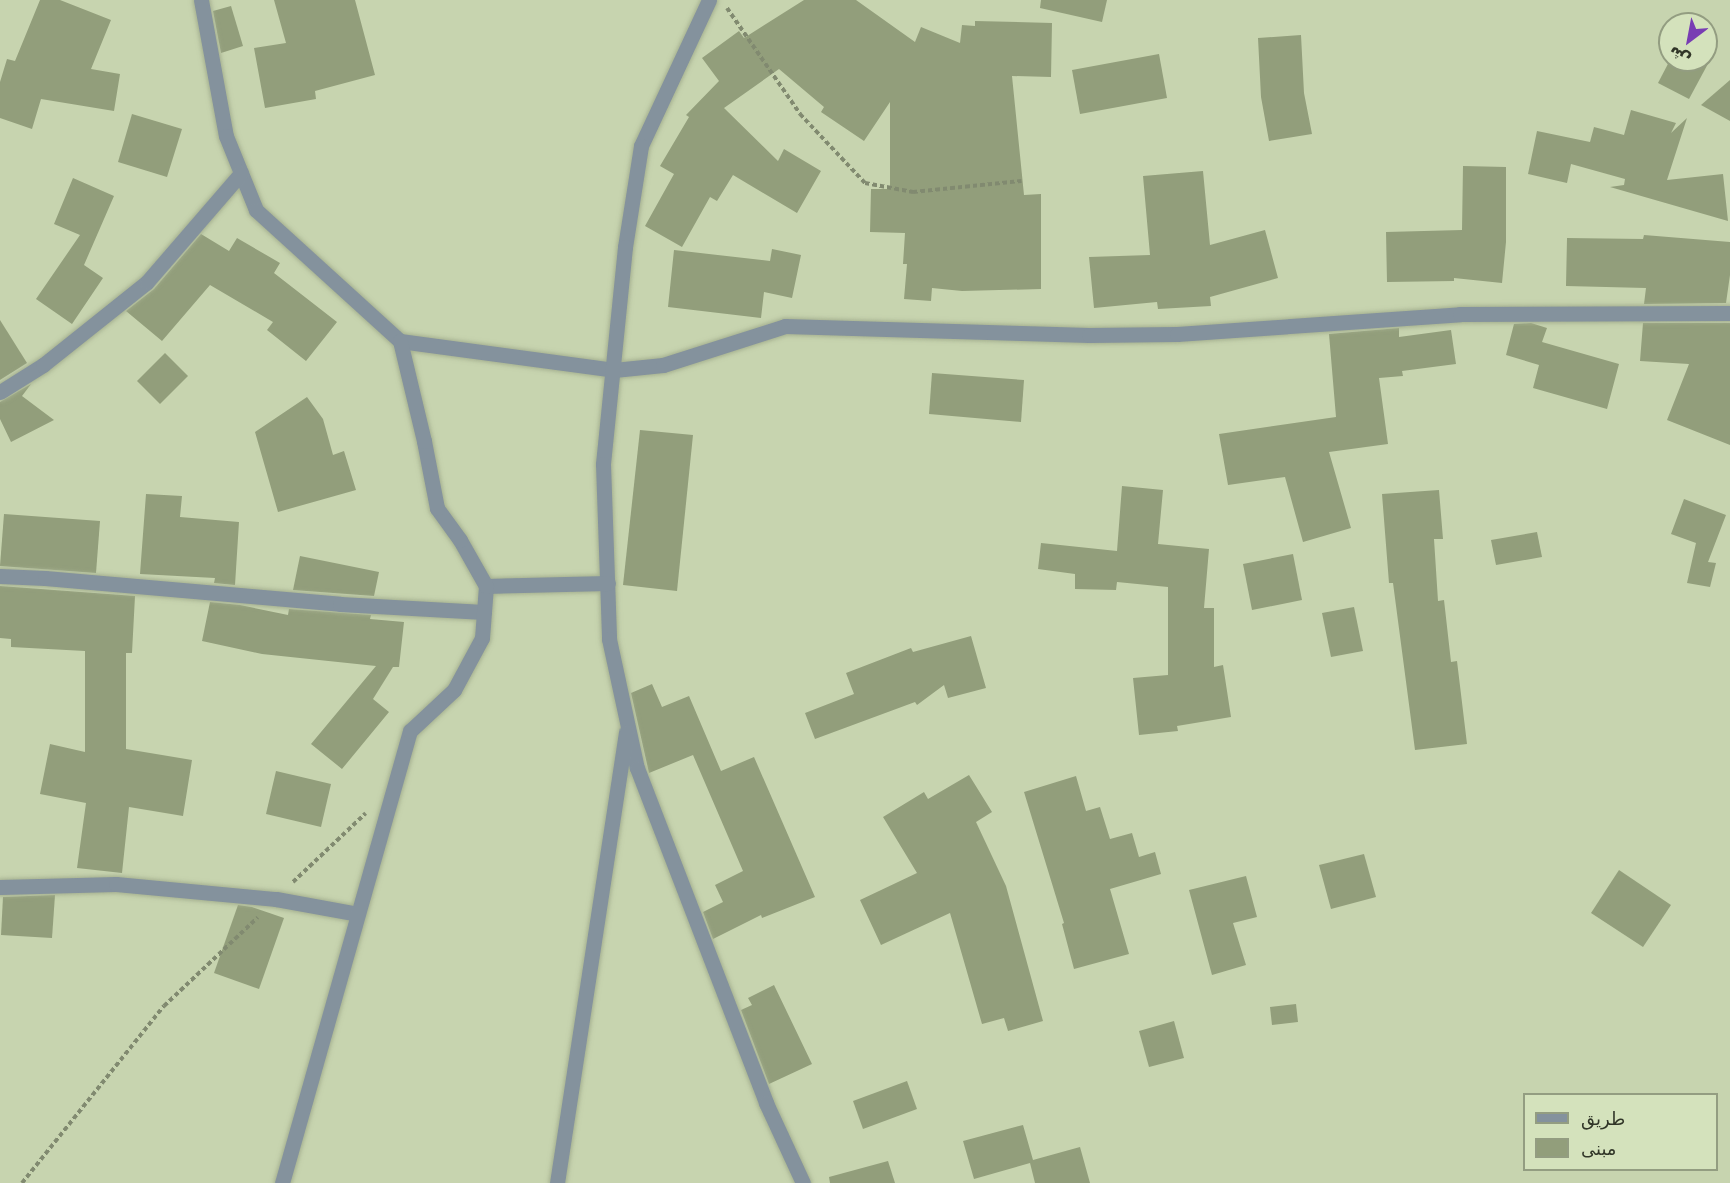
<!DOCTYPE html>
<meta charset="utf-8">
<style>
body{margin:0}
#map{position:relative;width:1730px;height:1183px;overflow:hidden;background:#c7d4af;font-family:"DejaVu Sans","Noto Naskh Arabic",sans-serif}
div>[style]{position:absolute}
.building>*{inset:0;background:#929e7b}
.path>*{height:4px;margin-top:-2px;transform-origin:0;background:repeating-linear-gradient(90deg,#818a70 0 4.5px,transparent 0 7.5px)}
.roads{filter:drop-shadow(0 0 2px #a6b191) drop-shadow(0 0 2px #a6b191)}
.minor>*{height:15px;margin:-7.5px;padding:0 7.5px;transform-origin:7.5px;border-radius:7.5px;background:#84929d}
span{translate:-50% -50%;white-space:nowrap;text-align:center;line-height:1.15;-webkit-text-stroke:4.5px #d4e2bc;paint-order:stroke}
.legend{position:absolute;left:1523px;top:1093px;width:195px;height:78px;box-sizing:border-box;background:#d4e2bc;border:2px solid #939d81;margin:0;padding:8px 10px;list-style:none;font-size:18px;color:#313628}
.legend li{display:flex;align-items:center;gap:12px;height:30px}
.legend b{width:30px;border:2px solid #939d81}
.north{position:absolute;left:1658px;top:12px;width:60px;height:60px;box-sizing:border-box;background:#d4e2bc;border:2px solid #939d81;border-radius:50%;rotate:212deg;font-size:16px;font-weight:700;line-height:24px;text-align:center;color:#313628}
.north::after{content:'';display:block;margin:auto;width:21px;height:27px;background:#783db3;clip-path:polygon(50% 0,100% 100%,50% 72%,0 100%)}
</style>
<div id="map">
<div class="building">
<i style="clip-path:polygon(40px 0,60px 0,111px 20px,91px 69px,120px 74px,114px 111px,41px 99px,32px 129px,0 118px,0 82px,7px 59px,15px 61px)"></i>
<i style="clip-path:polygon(274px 0,355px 0,375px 75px,315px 91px,316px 99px,265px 108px,254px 48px,286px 43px)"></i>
<i style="clip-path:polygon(804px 0,856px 0,915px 42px,921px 27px,960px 43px,962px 25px,975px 26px,975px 21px,1052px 23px,1051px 77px,1012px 76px,1024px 195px,1041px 194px,1041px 289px,962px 291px,932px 288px,931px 301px,904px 299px,907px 264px,903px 264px,905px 233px,870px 232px,871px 189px,890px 189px,890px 102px,864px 141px,821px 112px,824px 107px,779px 69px,724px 108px,778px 161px,784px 149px,821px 171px,797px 213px,733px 175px,717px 201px,710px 197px,682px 247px,645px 226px,674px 174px,660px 166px,689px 117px,686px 115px,719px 81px,702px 58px,739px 31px,744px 38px)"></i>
<i style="clip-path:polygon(1041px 0,1107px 0,1102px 22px,1040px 8px)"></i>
<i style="clip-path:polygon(231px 6px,243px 46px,221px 53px,213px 11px)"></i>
<i style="clip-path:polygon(1301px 35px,1304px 93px,1312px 134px,1269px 141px,1261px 97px,1258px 38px)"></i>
<i style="clip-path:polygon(1159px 54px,1167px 98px,1080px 114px,1072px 70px)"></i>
<i style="clip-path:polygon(1670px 60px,1710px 60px,1689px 99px,1658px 83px)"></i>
<i style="clip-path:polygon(1730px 80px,1730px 121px,1701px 105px)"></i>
<i style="clip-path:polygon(1631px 110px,1676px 123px,1671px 133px,1687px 118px,1667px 180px,1723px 174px,1728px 221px,1610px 187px,1624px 185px,1625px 179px,1571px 164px,1567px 183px,1528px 174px,1537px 131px,1590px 142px,1594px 127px,1624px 135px)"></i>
<i style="clip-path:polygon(132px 114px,182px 129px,167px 177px,118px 162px)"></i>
<i style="clip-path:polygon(1463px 166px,1506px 167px,1506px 242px,1502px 283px,1454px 278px,1454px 281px,1387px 282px,1386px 232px,1462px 230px)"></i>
<i style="clip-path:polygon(1203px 171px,1210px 245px,1265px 230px,1278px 278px,1210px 297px,1211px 306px,1158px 309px,1157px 302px,1094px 308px,1089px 257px,1150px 255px,1143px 176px)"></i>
<i style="clip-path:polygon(73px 178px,114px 196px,84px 265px,103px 278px,72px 324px,36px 299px,80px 235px,54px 224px)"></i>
<i style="clip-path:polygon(201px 234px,229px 251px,237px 238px,280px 263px,274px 273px,337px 322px,306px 361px,267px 330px,273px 322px,210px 285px,162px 341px,126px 311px,154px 289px)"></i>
<i style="clip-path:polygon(1644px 235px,1730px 242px,1730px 275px,1726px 303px,1644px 304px,1646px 288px,1566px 286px,1567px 238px,1643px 239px)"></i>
<i style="clip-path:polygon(772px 249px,801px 255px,792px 298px,764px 292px,761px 318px,668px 307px,674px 250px,770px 261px)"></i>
<i style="clip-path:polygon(0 320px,27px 363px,0 380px)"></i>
<i style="clip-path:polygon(1531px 323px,1547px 328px,1542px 342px,1619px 364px,1607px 409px,1533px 388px,1539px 365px,1506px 355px,1514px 324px)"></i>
<i style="clip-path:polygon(1643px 323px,1730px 323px,1730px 445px,1667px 420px,1689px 364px,1640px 361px)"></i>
<i style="clip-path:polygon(1399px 328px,1399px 337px,1451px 330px,1456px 364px,1402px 371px,1403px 376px,1379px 378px,1388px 444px,1329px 452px,1351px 528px,1303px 542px,1285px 477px,1228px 485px,1219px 434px,1336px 417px,1329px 334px)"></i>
<i style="clip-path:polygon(165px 353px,188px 376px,160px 404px,137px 381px)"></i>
<i style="clip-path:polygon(932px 373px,1024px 380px,1021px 422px,929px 414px)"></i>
<i style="clip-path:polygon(31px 384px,22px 396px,54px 420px,11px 442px,0 419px,0 402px)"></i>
<i style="clip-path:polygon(307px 397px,323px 419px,333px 455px,344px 451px,356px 490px,278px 512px,255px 432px)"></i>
<i style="clip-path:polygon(640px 430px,693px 435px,677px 591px,623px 585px)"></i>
<i style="clip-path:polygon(1122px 486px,1163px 490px,1158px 544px,1209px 549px,1204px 608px,1214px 608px,1214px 667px,1223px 665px,1231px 717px,1177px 726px,1178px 731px,1139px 735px,1133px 678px,1168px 675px,1168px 587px,1117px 582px,1116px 590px,1075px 589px,1075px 574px,1038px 569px,1041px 543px,1117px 551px)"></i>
<i style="clip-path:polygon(1439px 490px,1443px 539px,1434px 539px,1438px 601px,1444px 600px,1451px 662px,1457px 661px,1467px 744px,1415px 750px,1393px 583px,1389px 583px,1382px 494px)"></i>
<i style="clip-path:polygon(146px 494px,182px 496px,180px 517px,239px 522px,235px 585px,214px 583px,215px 578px,140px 574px)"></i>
<i style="clip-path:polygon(1684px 499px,1726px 515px,1708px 562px,1716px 563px,1710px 587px,1687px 583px,1696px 543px,1671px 534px)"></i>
<i style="clip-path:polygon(4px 514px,100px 521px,96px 573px,0 566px)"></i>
<i style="clip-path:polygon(1537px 532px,1542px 557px,1496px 565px,1491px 540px)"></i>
<i style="clip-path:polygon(1293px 554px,1302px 600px,1252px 610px,1243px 564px)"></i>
<i style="clip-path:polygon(300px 556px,379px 572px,374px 596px,293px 590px)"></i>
<i style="clip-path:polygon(0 586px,135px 596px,132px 653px,126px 653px,126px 749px,192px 760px,183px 816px,129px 807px,122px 873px,77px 868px,86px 803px,40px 794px,50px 744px,85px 752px,85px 651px,11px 647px,11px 639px,0 638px)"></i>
<i style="clip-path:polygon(210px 602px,240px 605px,288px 615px,289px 609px,371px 615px,370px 619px,404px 622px,399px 667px,393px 667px,373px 699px,389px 712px,342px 769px,311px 744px,376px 666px,262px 654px,202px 641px)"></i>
<i style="clip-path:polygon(1354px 607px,1363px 651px,1331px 657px,1322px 613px)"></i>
<i style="clip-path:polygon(971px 636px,986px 688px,948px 698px,944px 685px,917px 705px,915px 702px,815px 739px,805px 713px,854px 694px,846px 673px,911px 648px,913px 652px)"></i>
<i style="clip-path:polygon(652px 684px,662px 707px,689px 696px,721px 771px,754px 757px,815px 897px,762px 918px,761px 915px,713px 939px,703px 912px,723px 902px,715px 885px,743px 871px,693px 755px,649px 773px,631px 693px)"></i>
<i style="clip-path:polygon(276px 771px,331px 784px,321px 827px,266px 814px)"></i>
<i style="clip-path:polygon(969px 775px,992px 812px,976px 822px,1006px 886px,1043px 1021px,1008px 1031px,1004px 1018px,982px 1024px,950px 913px,881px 945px,860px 900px,917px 873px,883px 817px,924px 792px,928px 799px)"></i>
<i style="clip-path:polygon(1076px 776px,1086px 811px,1100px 807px,1110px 839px,1132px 833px,1139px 857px,1155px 852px,1161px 874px,1110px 889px,1129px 954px,1074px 969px,1062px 924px,1064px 923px,1024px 792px)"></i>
<i style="clip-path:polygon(1364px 854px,1376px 897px,1331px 909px,1319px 865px)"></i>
<i style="clip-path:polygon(1619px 870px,1671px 905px,1643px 947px,1591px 913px)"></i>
<i style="clip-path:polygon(1246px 876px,1257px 917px,1233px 923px,1246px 965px,1212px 975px,1189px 890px)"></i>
<i style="clip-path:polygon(55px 895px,52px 938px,1px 935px,3px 897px)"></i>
<i style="clip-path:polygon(238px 905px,252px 907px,284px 918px,259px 989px,214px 973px)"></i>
<i style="clip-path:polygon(774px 985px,812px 1064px,769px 1084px,741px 1010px,752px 1005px,748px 998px)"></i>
<i style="clip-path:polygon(1296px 1004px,1298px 1022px,1272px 1025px,1270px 1007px)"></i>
<i style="clip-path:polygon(1174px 1021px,1184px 1058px,1149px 1067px,1139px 1031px)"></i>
<i style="clip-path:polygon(907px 1081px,917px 1109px,863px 1129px,853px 1101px)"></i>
<i style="clip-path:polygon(1023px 1125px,1033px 1160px,1080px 1147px,1090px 1183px,1035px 1183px,1030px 1163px,974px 1179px,963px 1141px)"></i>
<i style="clip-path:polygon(888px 1161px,895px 1183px,830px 1183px,829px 1177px)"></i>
</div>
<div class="path">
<i style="left:727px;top:8px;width:129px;rotate:55.4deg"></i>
<i style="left:800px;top:114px;width:95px;rotate:46.7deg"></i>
<i style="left:865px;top:183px;width:49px;rotate:10.6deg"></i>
<i style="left:913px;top:192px;width:109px;rotate:-5.8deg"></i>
<i style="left:293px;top:882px;width:100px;rotate:-43.4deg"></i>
<i style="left:22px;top:1183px;width:227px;rotate:-51.3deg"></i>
<i style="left:164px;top:1006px;width:129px;rotate:-43.4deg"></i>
</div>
<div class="roads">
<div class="minor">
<i style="left:201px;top:0;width:138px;rotate:79.6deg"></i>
<i style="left:226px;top:136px;width:80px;rotate:67.9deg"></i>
<i style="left:256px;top:210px;width:195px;rotate:42.3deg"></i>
<i style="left:400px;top:341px;width:216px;rotate:7.7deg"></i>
<i style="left:614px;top:370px;width:49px;rotate:-5.8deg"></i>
<i style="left:663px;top:365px;width:128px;rotate:-17.7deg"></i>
<i style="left:785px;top:326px;width:304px;rotate:1.7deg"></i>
<i style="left:1089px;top:335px;width:88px;rotate:-0.7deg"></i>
<i style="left:1177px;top:334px;width:284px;rotate:-4deg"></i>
<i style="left:1460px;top:314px;width:270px;rotate:-0.2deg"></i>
<i style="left:709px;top:0;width:161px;rotate:115deg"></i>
<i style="left:641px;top:146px;width:102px;rotate:99deg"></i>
<i style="left:625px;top:247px;width:218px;rotate:95.8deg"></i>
<i style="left:603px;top:464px;width:175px;rotate:88deg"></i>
<i style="left:609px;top:639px;width:132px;rotate:77.8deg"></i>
<i style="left:637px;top:768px;width:359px;rotate:68.9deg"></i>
<i style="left:766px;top:1103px;width:88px;rotate:65.2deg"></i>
<i style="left:0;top:392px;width:51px;rotate:-32.1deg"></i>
<i style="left:43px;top:365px;width:133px;rotate:-38.6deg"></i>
<i style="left:147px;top:282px;width:144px;rotate:-49.2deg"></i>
<i style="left:0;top:576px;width:45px;rotate:2.5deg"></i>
<i style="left:45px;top:578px;width:296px;rotate:5deg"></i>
<i style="left:340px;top:604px;width:144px;rotate:3.2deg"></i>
<i style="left:486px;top:586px;width:122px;rotate:-1.4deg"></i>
<i style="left:0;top:887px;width:116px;rotate:-1.5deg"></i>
<i style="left:116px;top:884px;width:161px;rotate:5.4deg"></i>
<i style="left:276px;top:899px;width:83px;rotate:10.4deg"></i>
<i style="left:282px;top:1183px;width:470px;rotate:-74.2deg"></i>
<i style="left:410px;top:731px;width:60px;rotate:-43deg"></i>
<i style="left:454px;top:690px;width:59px;rotate:-61.7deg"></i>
<i style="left:482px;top:638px;width:52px;rotate:-85.6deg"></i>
<i style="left:486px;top:586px;width:53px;rotate:-119.5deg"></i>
<i style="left:460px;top:540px;width:39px;rotate:-126deg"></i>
<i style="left:437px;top:508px;width:68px;rotate:-101deg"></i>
<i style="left:424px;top:441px;width:103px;rotate:-103.5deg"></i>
<i style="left:557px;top:1183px;width:456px;rotate:-81.3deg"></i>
</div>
</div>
<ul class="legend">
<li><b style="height:8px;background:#84929d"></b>طريق</li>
<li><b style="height:16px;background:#929e7b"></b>مبنى</li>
</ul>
<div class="north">ش</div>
</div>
